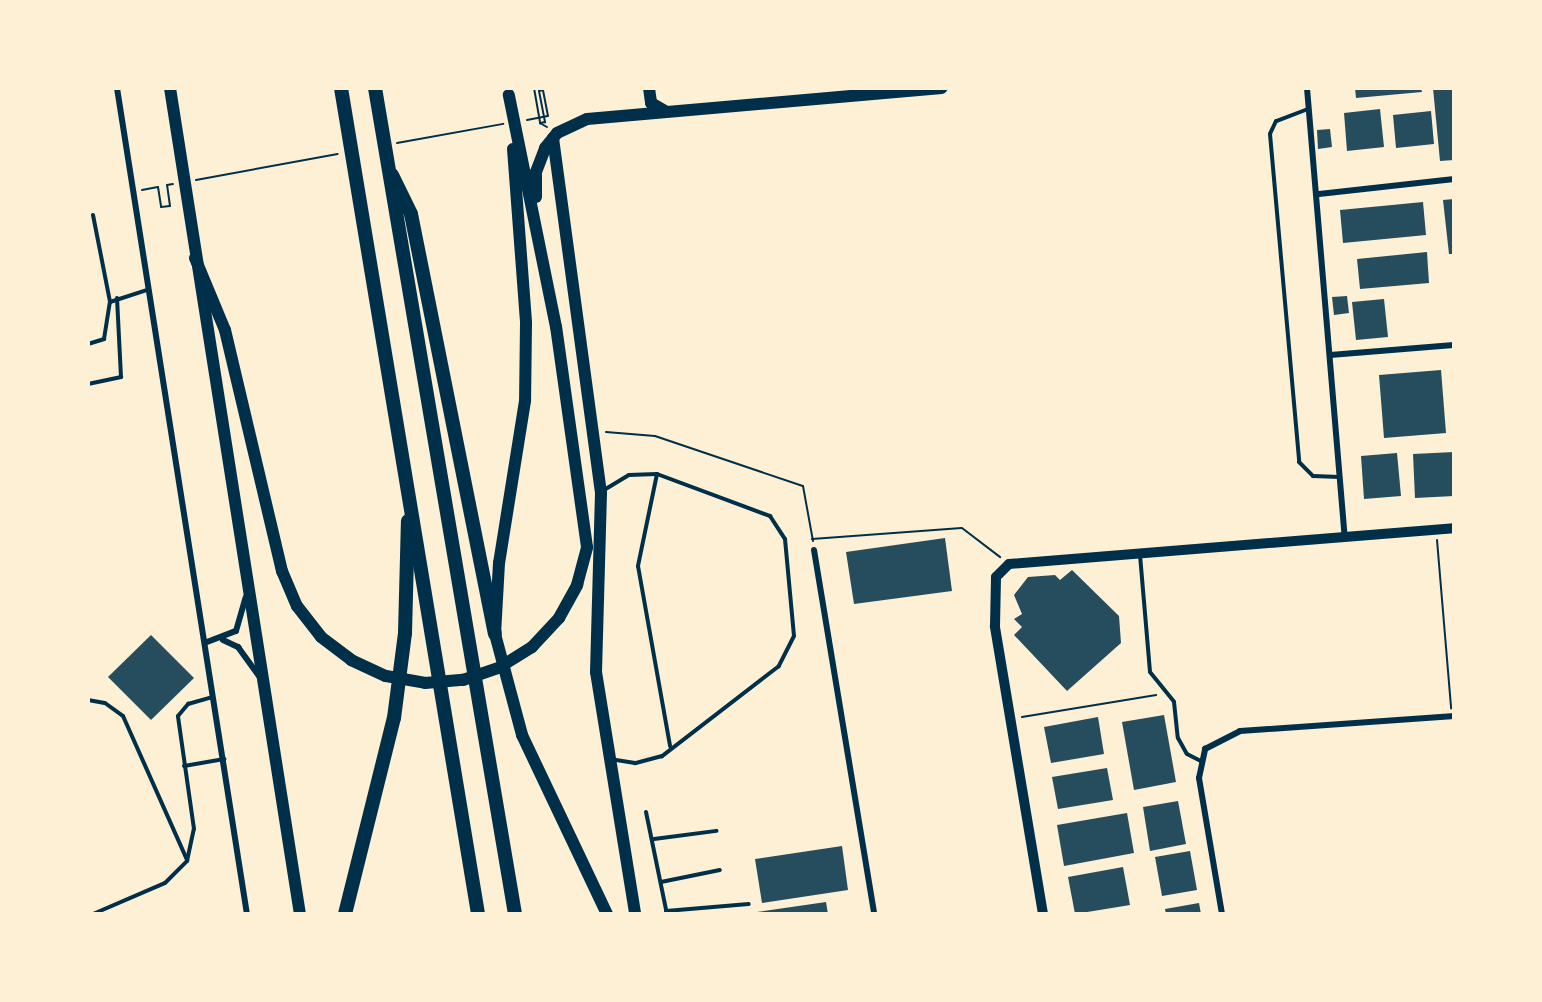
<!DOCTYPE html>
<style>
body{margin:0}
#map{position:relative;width:1542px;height:1002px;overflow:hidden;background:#fdf0d5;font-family:Arial,sans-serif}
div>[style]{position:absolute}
.building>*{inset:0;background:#264d5e}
.path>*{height:2px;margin:-1px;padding:0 1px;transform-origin:1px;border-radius:1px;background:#003049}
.service>*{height:4px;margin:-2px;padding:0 2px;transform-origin:2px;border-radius:2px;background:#003049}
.minor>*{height:6px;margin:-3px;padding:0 3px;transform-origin:3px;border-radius:3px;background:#003049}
.tertiary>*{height:10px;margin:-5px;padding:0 5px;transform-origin:5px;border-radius:5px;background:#003049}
.primary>*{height:12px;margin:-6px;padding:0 6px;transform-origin:6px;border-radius:6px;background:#003049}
.trunk>*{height:14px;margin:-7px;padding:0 7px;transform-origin:7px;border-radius:7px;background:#003049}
span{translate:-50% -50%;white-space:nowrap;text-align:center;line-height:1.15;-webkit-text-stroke:6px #fdf0d5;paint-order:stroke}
.frame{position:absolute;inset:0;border:90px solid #fdf0d5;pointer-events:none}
</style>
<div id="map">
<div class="building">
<i style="clip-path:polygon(1355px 88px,1421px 88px,1422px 92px,1356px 98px)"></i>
<i style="clip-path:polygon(1433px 88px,1454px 88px,1454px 160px,1440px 161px)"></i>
<i style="clip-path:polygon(1380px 109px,1384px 147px,1347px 151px,1344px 113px)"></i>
<i style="clip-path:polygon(1431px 111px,1434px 144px,1396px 148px,1393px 115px)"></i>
<i style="clip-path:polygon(1330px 129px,1332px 147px,1318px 149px,1317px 130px)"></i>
<i style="clip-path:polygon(1454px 199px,1454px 254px,1449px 254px,1443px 200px)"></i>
<i style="clip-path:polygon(1423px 202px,1426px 235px,1343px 243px,1340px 210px)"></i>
<i style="clip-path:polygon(1427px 252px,1429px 283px,1360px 289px,1357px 259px)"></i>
<i style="clip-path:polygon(1347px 296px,1349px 313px,1334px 315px,1332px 297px)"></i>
<i style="clip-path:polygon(1384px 299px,1388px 337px,1356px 340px,1352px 302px)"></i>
<i style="clip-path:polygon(1441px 370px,1446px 433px,1384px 438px,1379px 375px)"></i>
<i style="clip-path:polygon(1454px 452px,1454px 496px,1415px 498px,1413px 454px)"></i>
<i style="clip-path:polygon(1397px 453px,1401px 496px,1364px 499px,1361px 456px)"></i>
<i style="clip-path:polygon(945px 538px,952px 591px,854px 604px,846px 552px)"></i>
<i style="clip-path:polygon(1072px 570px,1119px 616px,1121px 643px,1067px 691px,1014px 635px,1022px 627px,1014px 619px,1022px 614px,1014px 595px,1028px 577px,1055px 575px,1060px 580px)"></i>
<i style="clip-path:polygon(151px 635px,194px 678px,151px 720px,108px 677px)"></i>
<i style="clip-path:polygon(1164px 715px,1176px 782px,1134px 790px,1122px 722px)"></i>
<i style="clip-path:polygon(1098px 717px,1104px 754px,1051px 763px,1044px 727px)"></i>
<i style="clip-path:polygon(1107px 768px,1113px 800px,1058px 809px,1052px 777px)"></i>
<i style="clip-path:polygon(1178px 801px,1186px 844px,1150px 851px,1143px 807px)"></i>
<i style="clip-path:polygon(1127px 813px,1134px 853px,1064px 866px,1057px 825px)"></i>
<i style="clip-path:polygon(842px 846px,848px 890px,762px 903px,755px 859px)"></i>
<i style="clip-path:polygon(1190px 851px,1197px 890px,1162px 896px,1155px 857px)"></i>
<i style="clip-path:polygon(1123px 867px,1130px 905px,1075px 914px,1068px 877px)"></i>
<i style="clip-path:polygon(826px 902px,828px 914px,758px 914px,757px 912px)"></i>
<i style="clip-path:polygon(1199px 903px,1201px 914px,1166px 914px,1165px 909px)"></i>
</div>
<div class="path">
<i style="left:534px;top:88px;width:36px;rotate:80deg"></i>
<i style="left:540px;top:123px;width:8px;rotate:30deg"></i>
<i style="left:527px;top:120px;width:21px;rotate:-11deg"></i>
<i style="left:548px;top:116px;width:26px;rotate:-101deg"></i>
<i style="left:543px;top:90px;width:4px;rotate:166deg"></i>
<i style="left:539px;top:91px;width:32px;rotate:79deg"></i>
<i style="left:545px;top:122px;width:5px;rotate:169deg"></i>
<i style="left:397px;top:143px;width:108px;rotate:-10.2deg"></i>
<i style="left:196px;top:180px;width:144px;rotate:-10.4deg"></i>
<i style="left:142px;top:190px;width:16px;rotate:-11deg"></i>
<i style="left:158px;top:187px;width:20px;rotate:81deg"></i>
<i style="left:161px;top:207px;width:9px;rotate:-6deg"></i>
<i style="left:170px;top:206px;width:21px;rotate:-98deg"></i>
<i style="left:167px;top:185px;width:6px;rotate:-9deg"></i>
<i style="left:606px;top:432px;width:49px;rotate:4.7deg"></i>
<i style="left:655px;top:436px;width:156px;rotate:18.7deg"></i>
<i style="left:803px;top:486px;width:56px;rotate:79.7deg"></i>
<i style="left:812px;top:539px;width:150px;rotate:-4.2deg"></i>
<i style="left:962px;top:528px;width:48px;rotate:37.3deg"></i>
<i style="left:1437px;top:540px;width:169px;rotate:85.2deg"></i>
<i style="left:1022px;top:717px;width:136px;rotate:-9.3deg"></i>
</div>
<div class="service">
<i style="left:1308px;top:109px;width:34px;rotate:159deg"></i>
<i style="left:1276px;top:121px;width:14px;rotate:115deg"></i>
<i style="left:1270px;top:134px;width:329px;rotate:84.9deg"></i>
<i style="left:1299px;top:462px;width:20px;rotate:45deg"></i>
<i style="left:1313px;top:476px;width:27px;rotate:2deg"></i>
<i style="left:93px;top:215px;width:89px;rotate:78.9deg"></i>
<i style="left:88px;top:344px;width:17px;rotate:-17deg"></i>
<i style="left:104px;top:339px;width:37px;rotate:-81deg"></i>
<i style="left:110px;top:302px;width:40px;rotate:-18deg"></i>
<i style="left:88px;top:384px;width:34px;rotate:-12deg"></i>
<i style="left:121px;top:377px;width:79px;rotate:-92.9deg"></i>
<i style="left:657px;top:474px;width:94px;rotate:101.7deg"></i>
<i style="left:638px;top:566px;width:183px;rotate:79.9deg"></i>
<i style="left:604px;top:490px;width:29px;rotate:-31deg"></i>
<i style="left:629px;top:475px;width:28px;rotate:-2deg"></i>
<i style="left:657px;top:474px;width:121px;rotate:20.4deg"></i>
<i style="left:770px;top:516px;width:27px;rotate:57deg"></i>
<i style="left:785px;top:539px;width:97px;rotate:84.7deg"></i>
<i style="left:794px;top:636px;width:34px;rotate:117deg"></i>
<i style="left:779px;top:666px;width:148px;rotate:142.4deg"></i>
<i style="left:662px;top:756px;width:28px;rotate:165deg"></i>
<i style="left:635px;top:763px;width:24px;rotate:-171deg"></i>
<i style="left:1140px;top:555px;width:117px;rotate:85.1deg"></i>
<i style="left:1150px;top:672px;width:38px;rotate:51deg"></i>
<i style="left:1174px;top:702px;width:36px;rotate:84deg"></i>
<i style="left:1178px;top:738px;width:18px;rotate:61deg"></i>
<i style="left:1187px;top:754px;width:16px;rotate:27deg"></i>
<i style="left:88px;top:700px;width:17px;rotate:10deg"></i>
<i style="left:105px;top:703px;width:22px;rotate:36deg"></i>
<i style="left:123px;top:716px;width:158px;rotate:66deg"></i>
<i style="left:184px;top:766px;width:41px;rotate:-9.9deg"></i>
<i style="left:646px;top:812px;width:104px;rotate:78.4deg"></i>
<i style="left:654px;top:839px;width:63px;rotate:-7.4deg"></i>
<i style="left:661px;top:882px;width:60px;rotate:-11.5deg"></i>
<i style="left:666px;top:911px;width:83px;rotate:-4.8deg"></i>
<i style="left:93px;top:914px;width:78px;rotate:-23.3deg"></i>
<i style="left:165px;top:883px;width:31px;rotate:-45deg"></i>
<i style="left:187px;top:861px;width:33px;rotate:-78deg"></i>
<i style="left:194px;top:829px;width:114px;rotate:-98.1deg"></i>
<i style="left:178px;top:716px;width:16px;rotate:-50deg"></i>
<i style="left:188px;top:704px;width:26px;rotate:-16deg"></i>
</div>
<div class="minor">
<i style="left:117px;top:88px;width:836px;rotate:81.06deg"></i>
<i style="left:1307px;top:88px;width:451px;rotate:85.2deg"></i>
<i style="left:1319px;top:194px;width:136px;rotate:-6.3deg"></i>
<i style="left:1330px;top:355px;width:124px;rotate:-4.6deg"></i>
<i style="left:814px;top:550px;width:369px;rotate:80.6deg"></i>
<i style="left:223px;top:640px;width:17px;rotate:25deg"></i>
<i style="left:238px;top:647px;width:36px;rotate:54deg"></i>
<i style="left:207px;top:642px;width:31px;rotate:-21deg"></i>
<i style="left:236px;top:631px;width:35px;rotate:-74deg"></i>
<i style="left:1222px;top:914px;width:138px;rotate:-99.6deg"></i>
<i style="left:1199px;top:778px;width:30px;rotate:-78deg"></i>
<i style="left:1205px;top:749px;width:39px;rotate:-27deg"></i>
<i style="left:1240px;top:731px;width:215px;rotate:-4deg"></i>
</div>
<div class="tertiary">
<i style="left:1043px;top:914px;width:292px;rotate:-99.5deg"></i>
<i style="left:995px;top:626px;width:49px;rotate:-88.8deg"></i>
<i style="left:996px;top:577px;width:18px;rotate:-45deg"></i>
<i style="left:1009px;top:564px;width:446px;rotate:-4.6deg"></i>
</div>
<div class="primary">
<i style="left:170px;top:88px;width:836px;rotate:81.06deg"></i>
<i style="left:649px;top:88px;width:15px;rotate:82deg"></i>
<i style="left:651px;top:103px;width:16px;rotate:30deg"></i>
<i style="left:553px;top:138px;width:358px;rotate:82.3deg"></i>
<i style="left:601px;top:493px;width:179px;rotate:91.6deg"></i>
<i style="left:596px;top:672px;width:245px;rotate:80.8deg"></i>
<i style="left:513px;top:149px;width:174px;rotate:85.7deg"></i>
<i style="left:526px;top:323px;width:78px;rotate:90.7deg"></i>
<i style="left:525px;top:401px;width:164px;rotate:99.1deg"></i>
<i style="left:499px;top:563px;width:71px;rotate:93.2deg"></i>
<i style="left:495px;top:634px;width:105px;rotate:75deg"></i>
<i style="left:522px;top:735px;width:198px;rotate:64.6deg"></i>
<i style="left:536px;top:197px;width:25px;rotate:-90deg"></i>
<i style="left:536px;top:172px;width:26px;rotate:-69deg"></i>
<i style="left:545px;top:148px;width:19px;rotate:-51deg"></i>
<i style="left:557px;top:133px;width:33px;rotate:-25deg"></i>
<i style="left:587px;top:119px;width:356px;rotate:-5deg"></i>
<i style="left:195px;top:258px;width:78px;rotate:67.4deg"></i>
<i style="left:225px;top:330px;width:248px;rotate:76.7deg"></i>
<i style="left:282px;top:571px;width:38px;rotate:67deg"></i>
<i style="left:297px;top:606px;width:39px;rotate:52deg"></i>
<i style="left:321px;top:637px;width:38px;rotate:37deg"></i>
<i style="left:351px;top:660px;width:38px;rotate:25deg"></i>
<i style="left:386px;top:676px;width:40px;rotate:10deg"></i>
<i style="left:425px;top:683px;width:38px;rotate:-5deg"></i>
<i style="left:463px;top:680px;width:39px;rotate:-19deg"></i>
<i style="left:500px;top:667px;width:38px;rotate:-32deg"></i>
<i style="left:532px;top:647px;width:40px;rotate:-47deg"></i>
<i style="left:559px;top:618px;width:38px;rotate:-61deg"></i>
<i style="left:577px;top:585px;width:39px;rotate:-75deg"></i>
<i style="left:587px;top:547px;width:222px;rotate:-98deg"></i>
<i style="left:556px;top:327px;width:237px;rotate:-101.5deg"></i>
</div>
<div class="trunk">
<i style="left:341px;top:88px;width:837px;rotate:80.58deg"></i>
<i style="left:375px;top:88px;width:838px;rotate:80.38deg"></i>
<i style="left:392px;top:175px;width:43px;rotate:64deg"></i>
<i style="left:411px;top:214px;width:428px;rotate:78.7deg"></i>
<i style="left:345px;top:914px;width:202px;rotate:-76deg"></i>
<i style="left:394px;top:718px;width:86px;rotate:-82.6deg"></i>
<i style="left:405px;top:633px;width:112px;rotate:-88.5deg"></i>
</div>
<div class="frame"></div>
</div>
